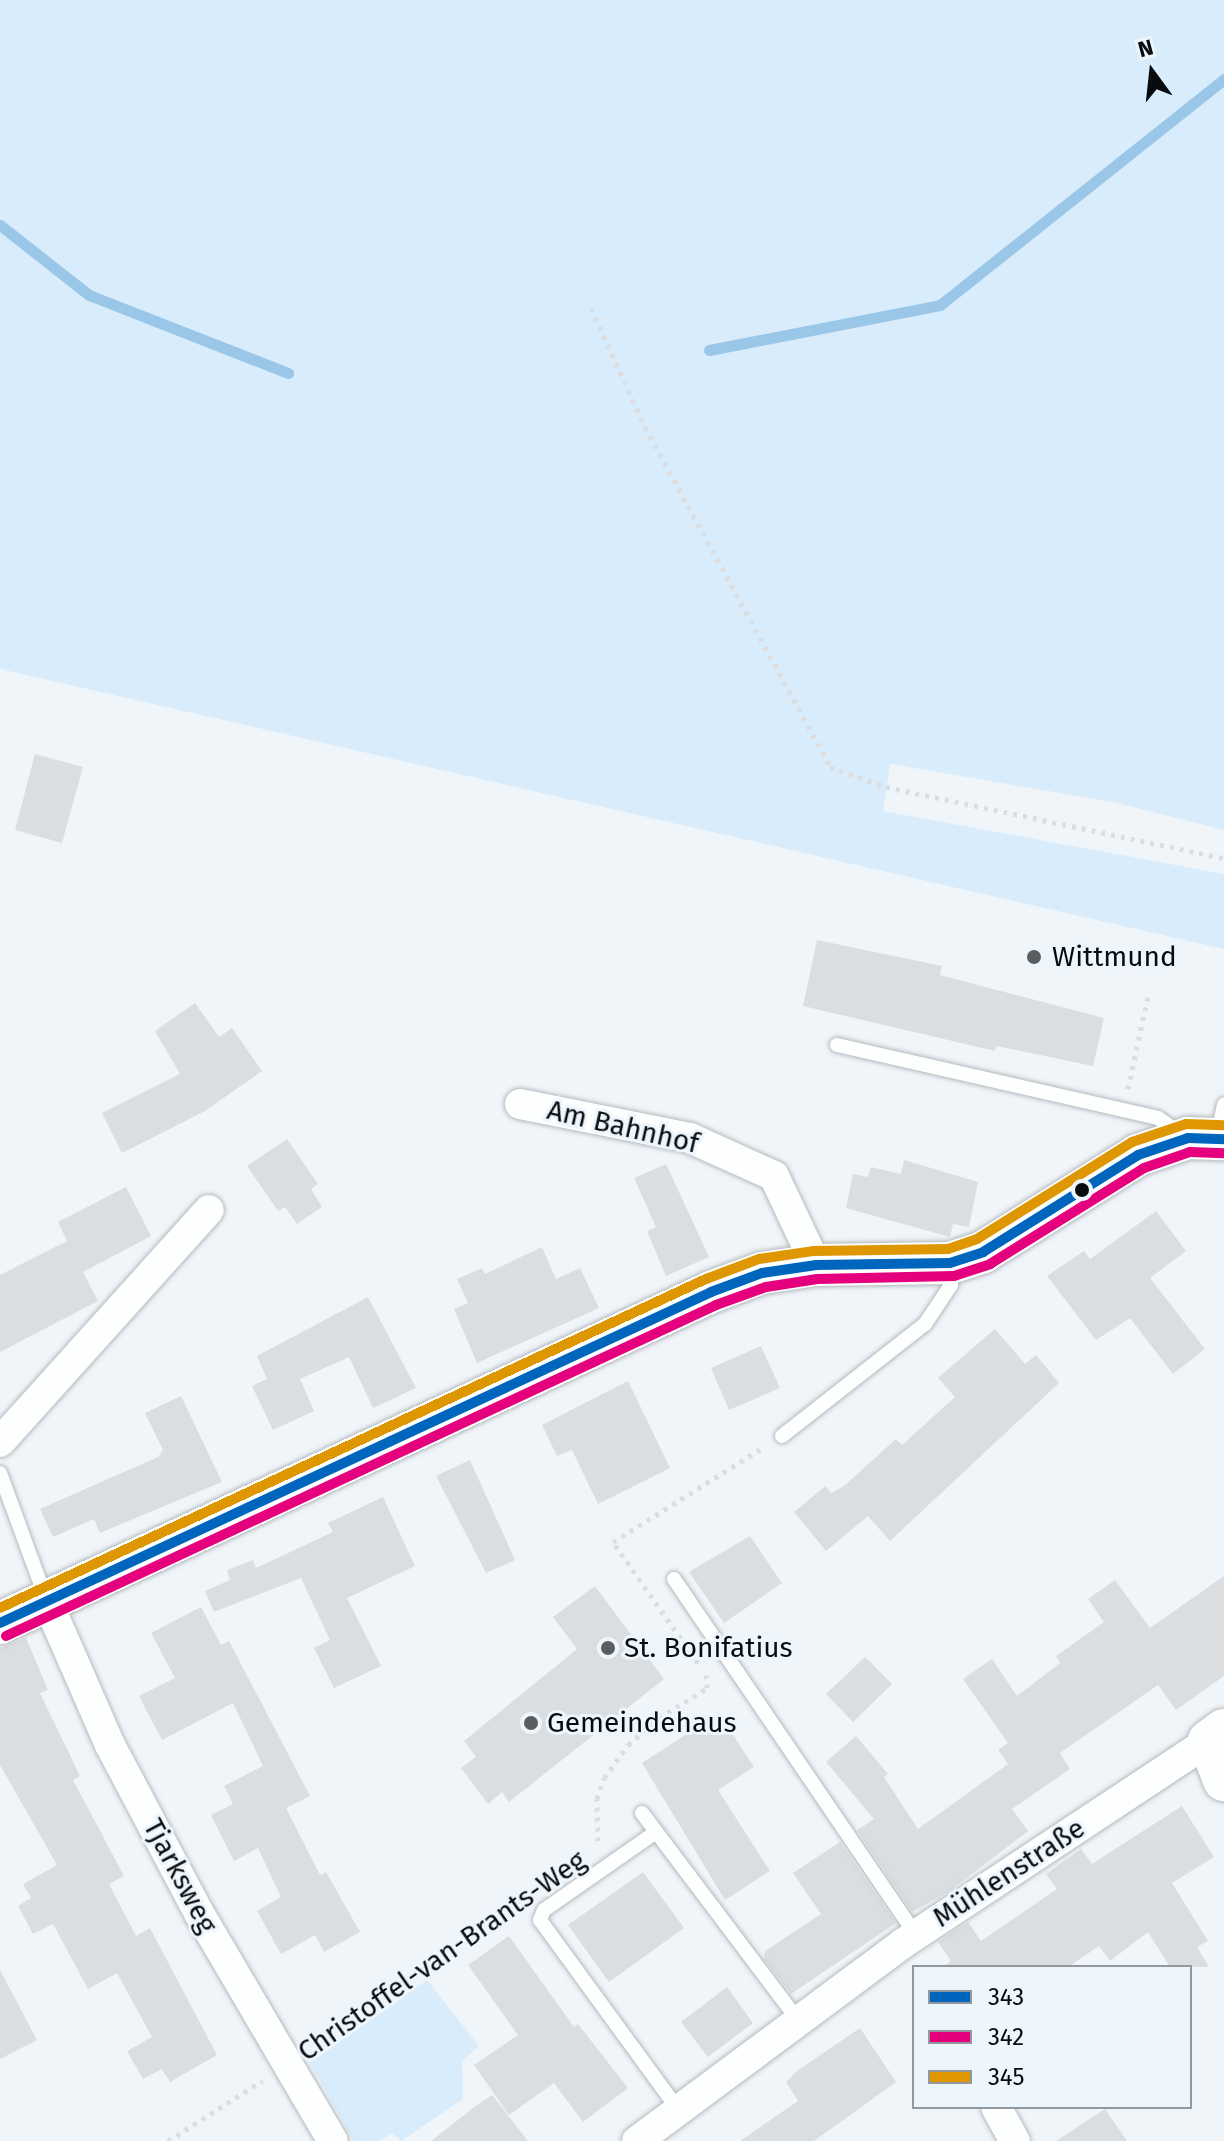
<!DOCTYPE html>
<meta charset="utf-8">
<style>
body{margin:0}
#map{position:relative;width:1224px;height:2141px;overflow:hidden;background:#f0f5fa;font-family:"Fira Sans",sans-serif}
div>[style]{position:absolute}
.green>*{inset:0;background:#d8ecfc}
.stream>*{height:11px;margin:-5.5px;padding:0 5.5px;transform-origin:5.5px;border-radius:5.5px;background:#9ac6e7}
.building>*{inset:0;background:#dadee1}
.path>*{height:5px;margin-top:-2.5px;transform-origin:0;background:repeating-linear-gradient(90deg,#dcddde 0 4px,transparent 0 10px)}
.roads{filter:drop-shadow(0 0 2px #b6babd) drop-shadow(0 0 2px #b6babd)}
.lane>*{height:14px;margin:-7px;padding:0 7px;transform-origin:7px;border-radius:7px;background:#fdfefe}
.street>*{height:30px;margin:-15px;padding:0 15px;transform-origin:15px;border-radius:15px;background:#fdfefe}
.secondary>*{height:42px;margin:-21px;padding:0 21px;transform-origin:21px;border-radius:21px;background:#fdfefe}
.bus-1>*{height:10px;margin:-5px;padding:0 5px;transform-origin:5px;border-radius:5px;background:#0065bd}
.bus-2>*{height:10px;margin:-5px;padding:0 5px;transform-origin:5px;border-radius:5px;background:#e5007d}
.bus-3>*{height:10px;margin:-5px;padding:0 5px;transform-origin:5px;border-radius:5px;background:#df9701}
.dots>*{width:22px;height:22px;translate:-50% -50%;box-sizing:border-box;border:4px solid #edf6fd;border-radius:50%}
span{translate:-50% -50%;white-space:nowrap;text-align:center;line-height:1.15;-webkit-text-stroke:6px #edf6fd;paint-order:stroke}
.poi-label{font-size:28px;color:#090c0e}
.left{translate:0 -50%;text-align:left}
.street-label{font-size:28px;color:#090c0e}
.legend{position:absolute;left:912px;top:1965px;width:280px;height:144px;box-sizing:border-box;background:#edf6fd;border:2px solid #92989d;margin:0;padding:10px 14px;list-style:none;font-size:24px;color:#090c0e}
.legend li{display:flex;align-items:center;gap:16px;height:40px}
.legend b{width:40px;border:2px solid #92989d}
.north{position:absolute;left:1112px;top:32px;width:80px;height:80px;-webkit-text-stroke:6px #edf6fd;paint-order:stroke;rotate:345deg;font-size:22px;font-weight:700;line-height:32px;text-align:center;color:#090c0e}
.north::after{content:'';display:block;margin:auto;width:28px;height:36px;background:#090c0e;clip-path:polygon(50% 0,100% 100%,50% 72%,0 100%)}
</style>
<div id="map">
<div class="green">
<i style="clip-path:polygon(0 0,1224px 0,1224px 830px,1113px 802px,890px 764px,883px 811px,1224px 874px,1224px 949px,0 669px)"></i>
<i style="clip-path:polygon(427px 1980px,479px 2046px,462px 2061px,463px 2099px,401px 2141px,392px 2133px,380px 2141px,354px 2141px,310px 2063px)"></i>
</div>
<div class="stream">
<i style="left:0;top:225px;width:113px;rotate:38.2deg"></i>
<i style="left:89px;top:295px;width:214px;rotate:21.4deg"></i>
<i style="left:709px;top:350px;width:235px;rotate:-11deg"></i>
<i style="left:940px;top:305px;width:363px;rotate:-38.5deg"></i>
</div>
<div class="building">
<i style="clip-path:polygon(35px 754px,83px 767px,62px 843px,15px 830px)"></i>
<i style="clip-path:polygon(817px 940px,942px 966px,940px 975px,1104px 1018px,1093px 1066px,996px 1046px,995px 1051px,803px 1006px)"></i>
<i style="clip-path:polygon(195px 1003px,219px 1037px,232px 1028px,262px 1071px,205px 1111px,122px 1153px,102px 1113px,180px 1074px,155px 1031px)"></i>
<i style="clip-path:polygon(287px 1139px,318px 1184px,311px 1189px,322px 1207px,297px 1224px,285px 1207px,278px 1211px,247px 1166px)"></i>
<i style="clip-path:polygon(904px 1160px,978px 1182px,969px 1227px,953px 1224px,950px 1237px,846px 1208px,853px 1174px,868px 1177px,871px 1167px,901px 1174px)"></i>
<i style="clip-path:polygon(666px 1164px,709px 1257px,666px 1276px,647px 1231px,656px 1227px,634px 1178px)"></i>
<i style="clip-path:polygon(126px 1187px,151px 1236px,83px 1272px,98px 1301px,0 1352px,0 1275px,67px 1241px,58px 1222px)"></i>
<i style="clip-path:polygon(1156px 1211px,1186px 1251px,1150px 1278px,1205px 1349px,1173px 1374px,1130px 1318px,1096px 1340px,1047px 1276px,1084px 1251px,1090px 1259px)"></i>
<i style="clip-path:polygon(542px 1247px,556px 1279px,580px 1268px,599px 1308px,477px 1363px,454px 1309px,468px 1303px,457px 1279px,482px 1268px,485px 1274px)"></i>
<i style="clip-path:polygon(368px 1297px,416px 1388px,373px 1408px,349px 1357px,300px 1379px,314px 1411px,273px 1430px,252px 1386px,267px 1379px,257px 1356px)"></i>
<i style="clip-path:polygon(995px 1329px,1025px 1364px,1036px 1355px,1059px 1383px,890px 1541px,868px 1516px,826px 1551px,794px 1512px,825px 1486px,831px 1493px,844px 1486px,896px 1439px,902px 1445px,955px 1397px,938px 1378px)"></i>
<i style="clip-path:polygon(761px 1346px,780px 1388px,729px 1410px,711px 1368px)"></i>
<i style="clip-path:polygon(628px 1381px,670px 1468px,598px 1504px,572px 1450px,557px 1456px,542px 1425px)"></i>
<i style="clip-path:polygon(181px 1396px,222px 1482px,100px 1533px,94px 1519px,53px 1537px,40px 1509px,158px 1457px,163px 1450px,145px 1413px)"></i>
<i style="clip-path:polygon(470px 1460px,515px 1560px,486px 1573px,436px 1476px)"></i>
<i style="clip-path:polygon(383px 1497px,415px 1566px,347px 1598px,381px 1666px,334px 1688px,314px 1648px,330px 1640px,301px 1578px,214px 1612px,205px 1591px,230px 1580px,227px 1570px,253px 1560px,256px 1568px,333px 1532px,328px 1523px)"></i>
<i style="clip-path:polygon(750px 1536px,782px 1583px,724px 1623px,689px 1572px)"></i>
<i style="clip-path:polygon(1224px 1576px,1224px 1676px,1176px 1710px,1158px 1685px,1060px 1753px,1070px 1769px,1012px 1809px,1028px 1831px,948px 1892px,912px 1912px,857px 1830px,874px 1819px,826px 1762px,856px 1736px,888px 1774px,884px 1777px,918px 1829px,1008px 1764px,998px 1750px,1008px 1743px,963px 1679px,992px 1659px,1017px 1696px,1060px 1663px,1056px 1656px,1104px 1622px,1088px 1599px,1115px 1580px,1150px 1628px)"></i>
<i style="clip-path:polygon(595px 1586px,664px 1679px,509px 1802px,502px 1792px,488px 1804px,461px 1768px,476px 1757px,464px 1741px,577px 1649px,553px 1617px)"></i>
<i style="clip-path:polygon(201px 1607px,221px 1645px,229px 1641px,310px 1796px,286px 1808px,320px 1875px,326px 1872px,360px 1932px,324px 1952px,315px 1935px,281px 1954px,257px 1911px,281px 1897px,258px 1848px,234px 1861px,211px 1815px,233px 1804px,224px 1786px,263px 1766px,233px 1703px,162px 1740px,139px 1696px,175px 1678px,151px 1633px)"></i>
<i style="clip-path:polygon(26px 1638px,48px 1690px,40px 1693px,80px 1776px,73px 1780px,124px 1876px,109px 1884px,136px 1936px,150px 1928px,217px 2055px,170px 2082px,162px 2069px,143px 2079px,127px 2051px,152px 2037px,117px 1973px,88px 1989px,53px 1924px,33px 1934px,18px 1906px,31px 1898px,23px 1884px,57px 1865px,0 1765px,0 1648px)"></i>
<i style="clip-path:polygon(865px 1657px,892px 1684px,853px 1722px,826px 1694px)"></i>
<i style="clip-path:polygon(719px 1713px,754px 1767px,718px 1790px,770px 1871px,725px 1900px,642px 1763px)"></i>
<i style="clip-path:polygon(1182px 1806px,1214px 1857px,1172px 1883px,1208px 1941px,1197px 1947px,1209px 1967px,1170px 1967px,1148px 1932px,1110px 1961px,1099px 1946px,1068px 1967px,943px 1967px,951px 1961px,938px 1942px,968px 1922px,981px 1941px,1057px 1889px,1046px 1874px,1081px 1849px,1092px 1864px)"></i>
<i style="clip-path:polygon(840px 1842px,896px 1923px,791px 1994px,764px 1959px,765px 1951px,821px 1914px,793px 1873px)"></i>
<i style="clip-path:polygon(643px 1872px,684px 1928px,609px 1982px,568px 1925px)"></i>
<i style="clip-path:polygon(509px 1936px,574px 2027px,578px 2024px,628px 2088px,583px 2122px,554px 2083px,509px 2115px,474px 2065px,518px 2035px,468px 1965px)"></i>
<i style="clip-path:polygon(0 1970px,37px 2040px,0 2059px)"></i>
<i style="clip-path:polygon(727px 1987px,753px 2023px,708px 2057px,681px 2022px)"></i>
<i style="clip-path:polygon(860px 2028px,896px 2082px,814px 2141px,740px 2141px,798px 2101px,786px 2082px,797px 2071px)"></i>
<i style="clip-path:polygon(492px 2095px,528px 2141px,431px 2141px,473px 2108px)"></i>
<i style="clip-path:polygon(1105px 2109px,1127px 2141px,1056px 2141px)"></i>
</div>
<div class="path">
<i style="left:591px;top:308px;width:131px;rotate:65.6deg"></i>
<i style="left:645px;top:427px;width:387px;rotate:61.4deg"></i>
<i style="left:830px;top:767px;width:59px;rotate:19.7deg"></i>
<i style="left:886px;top:787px;width:345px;rotate:11.9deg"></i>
<i style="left:1128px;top:1089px;width:100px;rotate:-77.9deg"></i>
<i style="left:698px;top:1663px;width:148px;rotate:-125.1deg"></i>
<i style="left:613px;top:1542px;width:176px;rotate:-32.2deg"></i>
<i style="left:598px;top:1841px;width:42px;rotate:-91.4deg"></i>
<i style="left:597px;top:1799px;width:22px;rotate:-72deg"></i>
<i style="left:604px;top:1778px;width:41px;rotate:-54deg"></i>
<i style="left:628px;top:1745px;width:41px;rotate:-41.1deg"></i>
<i style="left:659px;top:1718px;width:57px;rotate:-32deg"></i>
<i style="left:707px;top:1688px;width:13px;rotate:-94deg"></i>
<i style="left:315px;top:2048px;width:254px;rotate:-35.7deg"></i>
<i style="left:168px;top:2141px;width:112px;rotate:-32.6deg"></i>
</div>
<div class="roads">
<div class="lane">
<i style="left:837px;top:1045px;width:329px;rotate:12.8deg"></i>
<i style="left:1158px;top:1118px;width:28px;rotate:35deg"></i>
<i style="left:1218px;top:1133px;width:29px;rotate:-78deg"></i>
<i style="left:782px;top:1436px;width:182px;rotate:-38.1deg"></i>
<i style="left:925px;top:1324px;width:47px;rotate:-56.3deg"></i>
<i style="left:951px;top:1285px;width:19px;rotate:-93deg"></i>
<i style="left:0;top:1473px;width:131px;rotate:69.9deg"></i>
<i style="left:674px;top:1579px;width:430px;rotate:55.8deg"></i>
<i style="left:642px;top:1813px;width:259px;rotate:53deg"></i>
<i style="left:656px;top:1832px;width:136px;rotate:145.1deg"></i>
<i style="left:544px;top:1910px;width:11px;rotate:112deg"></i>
<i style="left:540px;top:1920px;width:234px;rotate:53.9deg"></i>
</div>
<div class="street">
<i style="left:520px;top:1104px;width:173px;rotate:11.3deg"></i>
<i style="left:690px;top:1138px;width:92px;rotate:24.3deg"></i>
<i style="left:774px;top:1176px;width:98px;rotate:64.7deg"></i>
<i style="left:0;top:1442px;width:312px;rotate:-48deg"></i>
<i style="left:47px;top:1601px;width:157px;rotate:66.4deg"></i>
<i style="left:110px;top:1745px;width:190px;rotate:62.1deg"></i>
<i style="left:199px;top:1913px;width:264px;rotate:59.6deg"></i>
<i style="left:996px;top:2107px;width:39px;rotate:61deg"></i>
<i style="left:637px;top:2141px;width:330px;rotate:-36.6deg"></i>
<i style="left:902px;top:1944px;width:368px;rotate:-33.5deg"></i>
</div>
<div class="secondary">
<i style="left:0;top:1623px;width:784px;rotate:-24.96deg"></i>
<i style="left:711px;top:1292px;width:54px;rotate:-20.4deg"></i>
<i style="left:762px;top:1273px;width:55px;rotate:-8.4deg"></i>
<i style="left:816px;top:1265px;width:134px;rotate:-0.9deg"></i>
<i style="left:950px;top:1263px;width:35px;rotate:-18deg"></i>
<i style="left:983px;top:1252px;width:183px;rotate:-32deg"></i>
<i style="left:1138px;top:1155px;width:53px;rotate:-18.8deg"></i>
<i style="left:1188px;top:1138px;width:36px;rotate:2deg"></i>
<i style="left:1224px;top:1730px;width:19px;rotate:144deg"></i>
<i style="left:1209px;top:1741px;width:42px;rotate:69deg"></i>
</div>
</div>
<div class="bus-1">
<i style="left:0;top:1623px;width:784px;rotate:-24.96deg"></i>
<i style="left:711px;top:1292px;width:54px;rotate:-20.4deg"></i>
<i style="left:762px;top:1273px;width:55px;rotate:-8.4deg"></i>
<i style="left:816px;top:1265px;width:134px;rotate:-0.9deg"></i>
<i style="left:950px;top:1263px;width:35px;rotate:-18deg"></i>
<i style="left:983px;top:1252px;width:183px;rotate:-32deg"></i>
<i style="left:1138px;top:1155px;width:53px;rotate:-18.8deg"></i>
<i style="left:1188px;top:1138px;width:36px;rotate:2deg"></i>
</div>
<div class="bus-2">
<i style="left:6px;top:1636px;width:783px;rotate:-24.99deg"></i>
<i style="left:716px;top:1305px;width:53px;rotate:-19.8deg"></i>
<i style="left:766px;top:1287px;width:52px;rotate:-8.9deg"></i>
<i style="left:817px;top:1279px;width:137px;rotate:-1.3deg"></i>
<i style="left:954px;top:1276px;width:38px;rotate:-18deg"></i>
<i style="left:990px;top:1264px;width:181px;rotate:-31.9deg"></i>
<i style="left:1144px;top:1168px;width:49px;rotate:-19.2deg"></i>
<i style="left:1190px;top:1152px;width:34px;rotate:2deg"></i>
</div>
<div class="bus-3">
<i style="left:0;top:1608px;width:779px;rotate:-24.99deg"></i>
<i style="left:706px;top:1279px;width:57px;rotate:-20.7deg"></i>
<i style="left:759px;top:1259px;width:56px;rotate:-8.3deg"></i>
<i style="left:814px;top:1251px;width:134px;rotate:-0.9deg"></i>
<i style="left:948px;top:1249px;width:31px;rotate:-19deg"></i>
<i style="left:977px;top:1239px;width:183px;rotate:-32deg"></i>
<i style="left:1132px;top:1142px;width:57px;rotate:-18.4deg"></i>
<i style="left:1186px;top:1124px;width:38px;rotate:2deg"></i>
</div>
<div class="dots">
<i style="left:1034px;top:957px;background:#5a5e61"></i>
<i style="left:1082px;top:1190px;background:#090c0e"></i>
<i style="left:608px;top:1648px;background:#5a5e61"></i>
<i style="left:531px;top:1723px;background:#5a5e61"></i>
</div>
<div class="poi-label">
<span class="left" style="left:1052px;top:957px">Wittmund</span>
<span class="left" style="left:624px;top:1648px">St. Bonifatius</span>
<span class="left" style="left:547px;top:1723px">Gemeindehaus</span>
</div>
<div class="street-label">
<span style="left:623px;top:1127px;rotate:13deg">Am Bahnhof</span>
<span style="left:1009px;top:1873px;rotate:-33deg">Mühlenstraße</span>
<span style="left:180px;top:1876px;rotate:62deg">Tjarksweg</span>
<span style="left:442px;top:1956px;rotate:-35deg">Christoffel-van-Brants-Weg</span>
</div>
<ul class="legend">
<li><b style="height:10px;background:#0065bd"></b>343</li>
<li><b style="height:10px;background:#e5007d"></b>342</li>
<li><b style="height:10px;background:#df9701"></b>345</li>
</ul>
<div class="north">N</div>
</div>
